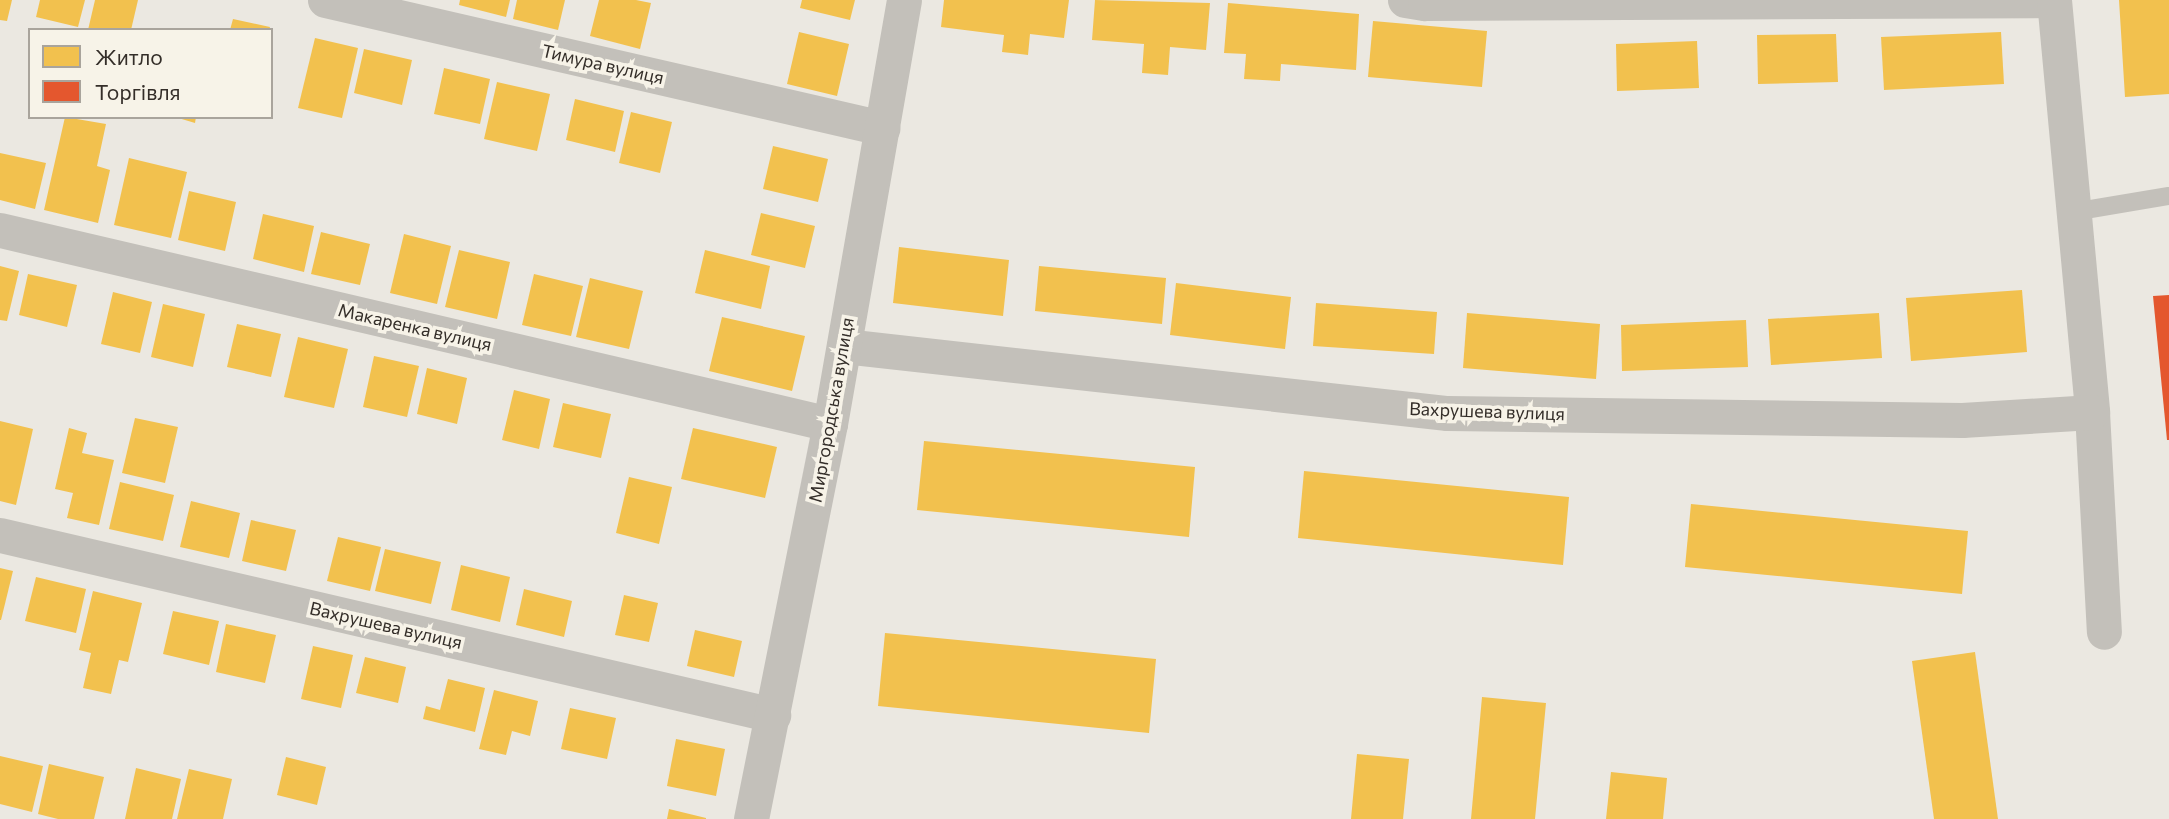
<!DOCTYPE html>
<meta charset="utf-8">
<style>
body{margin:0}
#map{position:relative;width:2169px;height:819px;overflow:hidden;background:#ebe8e1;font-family:Commissioner,sans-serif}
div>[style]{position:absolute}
.homes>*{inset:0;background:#f2c14e}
.shops>*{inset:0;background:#e4572e}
.lane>*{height:18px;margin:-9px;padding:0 9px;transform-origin:9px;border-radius:9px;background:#c3c0ba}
.street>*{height:35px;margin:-17.5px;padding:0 17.5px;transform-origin:17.5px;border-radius:17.5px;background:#c3c0ba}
span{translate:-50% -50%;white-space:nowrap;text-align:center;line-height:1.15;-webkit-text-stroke:7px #f7f3e8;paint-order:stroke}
.street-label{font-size:18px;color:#342e29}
.legend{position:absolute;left:28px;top:28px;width:245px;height:91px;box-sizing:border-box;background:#f7f3e8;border:2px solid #a9a49c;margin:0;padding:9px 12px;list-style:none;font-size:21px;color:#342e29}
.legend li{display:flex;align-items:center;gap:14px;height:35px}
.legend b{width:35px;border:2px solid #a9a49c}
</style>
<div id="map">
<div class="homes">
<i style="clip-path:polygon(0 0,12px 0,7px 21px,0 20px)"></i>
<i style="clip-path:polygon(40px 0,85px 0,78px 27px,36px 17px)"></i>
<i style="clip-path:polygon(95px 0,138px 0,131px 30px,88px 30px)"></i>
<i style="clip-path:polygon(460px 0,510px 0,506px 17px,459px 5px)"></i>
<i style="clip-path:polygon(517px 0,565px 0,558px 30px,513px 19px)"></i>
<i style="clip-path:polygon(599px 0,636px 0,651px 3px,640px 49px,590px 36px)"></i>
<i style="clip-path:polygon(802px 0,855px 0,850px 20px,800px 8px)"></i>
<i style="clip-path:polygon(944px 0,1069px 0,1064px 38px,1030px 34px,1028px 55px,1002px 52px,1004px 35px,941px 27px)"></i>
<i style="clip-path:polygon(1095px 0,1210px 3px,1206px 50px,1170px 47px,1168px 75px,1142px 73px,1144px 44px,1092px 40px)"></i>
<i style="clip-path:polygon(2119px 0,2169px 0,2169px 94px,2125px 97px)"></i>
<i style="clip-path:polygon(1228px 3px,1359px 14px,1356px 70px,1281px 64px,1280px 81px,1244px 79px,1246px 54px,1224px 53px)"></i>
<i style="clip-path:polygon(233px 19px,270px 27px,269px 30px,230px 30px)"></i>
<i style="clip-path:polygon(1373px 21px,1487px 31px,1482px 87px,1368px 77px)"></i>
<i style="clip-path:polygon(799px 32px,849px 44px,837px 96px,787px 84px)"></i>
<i style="clip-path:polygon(2001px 32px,2004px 84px,1884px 90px,1881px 37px)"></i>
<i style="clip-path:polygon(1836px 34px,1838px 82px,1758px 84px,1757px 35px)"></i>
<i style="clip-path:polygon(315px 38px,358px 48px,342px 118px,298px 108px)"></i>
<i style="clip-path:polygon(1697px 41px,1699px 88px,1617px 91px,1616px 44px)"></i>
<i style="clip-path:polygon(364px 49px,412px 60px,402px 105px,354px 93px)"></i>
<i style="clip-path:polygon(444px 68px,490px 79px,480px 124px,434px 114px)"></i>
<i style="clip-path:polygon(497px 82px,550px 94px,537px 151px,484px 139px)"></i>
<i style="clip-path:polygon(575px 99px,624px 111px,615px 152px,566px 140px)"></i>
<i style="clip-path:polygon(631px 112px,672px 122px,660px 173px,619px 163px)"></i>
<i style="clip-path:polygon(65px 117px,106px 124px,97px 166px,110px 170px,98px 223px,44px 210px)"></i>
<i style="clip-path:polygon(175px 117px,196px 117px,195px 123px)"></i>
<i style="clip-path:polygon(773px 146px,828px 159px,818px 202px,763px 189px)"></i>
<i style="clip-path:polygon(0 153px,46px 163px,35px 209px,0 200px)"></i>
<i style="clip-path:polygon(129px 158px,187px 172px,171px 238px,114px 225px)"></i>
<i style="clip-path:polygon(189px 191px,236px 202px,225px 251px,178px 240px)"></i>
<i style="clip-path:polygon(761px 213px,815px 226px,805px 268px,751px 255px)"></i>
<i style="clip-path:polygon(263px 214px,314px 226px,304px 272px,253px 259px)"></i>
<i style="clip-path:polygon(321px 232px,370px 244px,360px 285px,311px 274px)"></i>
<i style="clip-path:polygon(404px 234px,451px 246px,437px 304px,390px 293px)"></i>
<i style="clip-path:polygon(899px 247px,1009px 260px,1003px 316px,893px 303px)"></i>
<i style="clip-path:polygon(459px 250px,510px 262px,497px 319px,445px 307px)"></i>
<i style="clip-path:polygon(705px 250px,770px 266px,761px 309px,695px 293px)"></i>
<i style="clip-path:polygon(0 266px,19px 271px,7px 321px,0 320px)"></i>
<i style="clip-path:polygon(1039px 266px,1166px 278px,1162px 324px,1035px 311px)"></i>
<i style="clip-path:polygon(28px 274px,77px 285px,67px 327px,19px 315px)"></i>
<i style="clip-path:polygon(534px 274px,583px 286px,571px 336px,522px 325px)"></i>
<i style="clip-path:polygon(590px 278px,643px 291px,629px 349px,576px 337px)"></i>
<i style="clip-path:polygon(1176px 283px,1291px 297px,1285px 349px,1170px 335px)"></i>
<i style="clip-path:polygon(2022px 290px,2027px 352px,1911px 361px,1906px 298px)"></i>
<i style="clip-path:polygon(113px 292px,152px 302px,140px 353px,101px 344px)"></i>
<i style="clip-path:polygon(1316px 303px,1437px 312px,1434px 354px,1313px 346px)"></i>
<i style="clip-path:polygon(163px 304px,205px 314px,193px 367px,151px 357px)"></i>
<i style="clip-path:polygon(1467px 313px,1600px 324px,1596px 379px,1463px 368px)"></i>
<i style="clip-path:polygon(1879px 313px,1882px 358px,1771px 365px,1768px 319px)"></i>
<i style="clip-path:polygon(722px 317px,805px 336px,792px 391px,709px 371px)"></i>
<i style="clip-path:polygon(1746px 320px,1748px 367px,1622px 371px,1621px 325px)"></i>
<i style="clip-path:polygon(237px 324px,281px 334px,271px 377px,227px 367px)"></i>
<i style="clip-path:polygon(298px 337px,348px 349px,334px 408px,284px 397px)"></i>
<i style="clip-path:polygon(374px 356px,419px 366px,407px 417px,363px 407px)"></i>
<i style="clip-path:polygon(427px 368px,467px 378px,457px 424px,417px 414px)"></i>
<i style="clip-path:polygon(514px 390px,550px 399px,539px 449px,502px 440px)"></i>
<i style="clip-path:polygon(563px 403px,611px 414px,601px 458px,553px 447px)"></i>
<i style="clip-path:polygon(135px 418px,178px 427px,165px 483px,122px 473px)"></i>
<i style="clip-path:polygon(0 421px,33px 429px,16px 505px,0 501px)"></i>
<i style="clip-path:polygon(69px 428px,87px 433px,82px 453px,114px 460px,99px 525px,67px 518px,73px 493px,55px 489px)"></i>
<i style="clip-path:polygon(693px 428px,777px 447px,765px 498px,681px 479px)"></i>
<i style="clip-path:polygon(924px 441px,1195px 467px,1189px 537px,917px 510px)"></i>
<i style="clip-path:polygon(1304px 471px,1569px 497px,1563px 565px,1298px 538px)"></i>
<i style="clip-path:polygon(629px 477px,672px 487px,659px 544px,616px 533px)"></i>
<i style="clip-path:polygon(120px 482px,174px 495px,163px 541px,109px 529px)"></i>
<i style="clip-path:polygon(191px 501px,240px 513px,229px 558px,180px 547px)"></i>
<i style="clip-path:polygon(1691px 504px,1968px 531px,1962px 594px,1685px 567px)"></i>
<i style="clip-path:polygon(251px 520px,296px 530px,286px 571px,242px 561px)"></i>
<i style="clip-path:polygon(338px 537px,381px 547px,370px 591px,327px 581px)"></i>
<i style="clip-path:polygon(385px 549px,441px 562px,431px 604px,375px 591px)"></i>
<i style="clip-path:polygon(461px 565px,510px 577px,500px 622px,451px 610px)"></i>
<i style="clip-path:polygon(0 568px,13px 571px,1px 620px,0 620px)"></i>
<i style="clip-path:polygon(36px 577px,86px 589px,76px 633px,25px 621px)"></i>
<i style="clip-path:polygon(524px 589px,572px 601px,564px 637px,516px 625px)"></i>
<i style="clip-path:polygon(93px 591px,142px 603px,128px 662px,119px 660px,111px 694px,83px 688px,91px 653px,79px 650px)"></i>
<i style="clip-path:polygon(624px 595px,658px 603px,649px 642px,615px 635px)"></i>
<i style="clip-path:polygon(173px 611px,219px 621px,209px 665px,163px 654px)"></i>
<i style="clip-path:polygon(226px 624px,276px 635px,265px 683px,216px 672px)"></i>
<i style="clip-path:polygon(695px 630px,742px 641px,734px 677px,687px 666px)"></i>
<i style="clip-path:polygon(885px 633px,1156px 659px,1149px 733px,878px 706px)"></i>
<i style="clip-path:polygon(313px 646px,353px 655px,341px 708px,301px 699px)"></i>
<i style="clip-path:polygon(1975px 652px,1998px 819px,1934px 819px,1912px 661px)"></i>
<i style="clip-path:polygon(365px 657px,406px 667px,398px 703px,356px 693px)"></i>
<i style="clip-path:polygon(448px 679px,485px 688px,475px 732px,423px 719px,426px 706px,440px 710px)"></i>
<i style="clip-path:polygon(494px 690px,538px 701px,530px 736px,512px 731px,506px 755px,479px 749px)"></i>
<i style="clip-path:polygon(1482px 697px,1546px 703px,1535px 819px,1471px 819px)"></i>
<i style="clip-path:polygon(570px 708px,616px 718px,607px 759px,561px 749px)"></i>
<i style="clip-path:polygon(676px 739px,725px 749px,716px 796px,667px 786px)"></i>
<i style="clip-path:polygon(1357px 754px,1409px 759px,1403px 819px,1351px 819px)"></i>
<i style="clip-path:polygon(0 756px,43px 766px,32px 812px,0 804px)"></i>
<i style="clip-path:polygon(286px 757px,326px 767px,317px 805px,277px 795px)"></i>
<i style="clip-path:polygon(49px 764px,104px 777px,94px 819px,58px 819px,38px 814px)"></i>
<i style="clip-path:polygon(136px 768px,181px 779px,172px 819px,125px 819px)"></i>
<i style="clip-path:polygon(189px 769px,232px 779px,223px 819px,177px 819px)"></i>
<i style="clip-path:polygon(1611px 772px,1667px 778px,1663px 819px,1606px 819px)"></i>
<i style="clip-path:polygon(669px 809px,706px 818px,706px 819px,667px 819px)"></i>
</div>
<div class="shops">
<i style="clip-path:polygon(2169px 295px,2169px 440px,2167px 440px,2153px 296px)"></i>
</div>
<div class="lane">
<i style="left:2073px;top:212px;width:97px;rotate:-9.5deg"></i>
</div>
<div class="street">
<i style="left:325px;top:0;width:572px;rotate:12.94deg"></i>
<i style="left:1405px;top:0;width:20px;rotate:9deg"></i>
<i style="left:1425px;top:3px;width:629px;rotate:-0.27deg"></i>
<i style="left:2054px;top:0;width:414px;rotate:84.7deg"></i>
<i style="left:2092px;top:412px;width:220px;rotate:86.9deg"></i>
<i style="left:0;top:230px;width:852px;rotate:13.16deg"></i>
<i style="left:844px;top:346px;width:607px;rotate:6.34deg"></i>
<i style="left:1447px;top:413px;width:515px;rotate:0.78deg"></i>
<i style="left:1962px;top:420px;width:130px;rotate:-3.5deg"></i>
<i style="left:0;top:535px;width:794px;rotate:13.11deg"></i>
<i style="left:751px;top:819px;width:403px;rotate:-78.7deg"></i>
<i style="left:830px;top:424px;width:430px;rotate:-80.1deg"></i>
</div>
<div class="street-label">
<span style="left:603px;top:64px;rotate:13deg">Тимура вулиця</span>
<span style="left:415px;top:327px;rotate:13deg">Макаренка вулиця</span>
<span style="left:831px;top:410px;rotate:-80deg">Миргородська вулиця</span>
<span style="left:1487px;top:411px;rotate:2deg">Вахрушева вулиця</span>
<span style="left:386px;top:625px;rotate:13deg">Вахрушева вулиця</span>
</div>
<ul class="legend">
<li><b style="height:19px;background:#f2c14e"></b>Житло</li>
<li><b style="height:19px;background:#e4572e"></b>Торгівля</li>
</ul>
</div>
